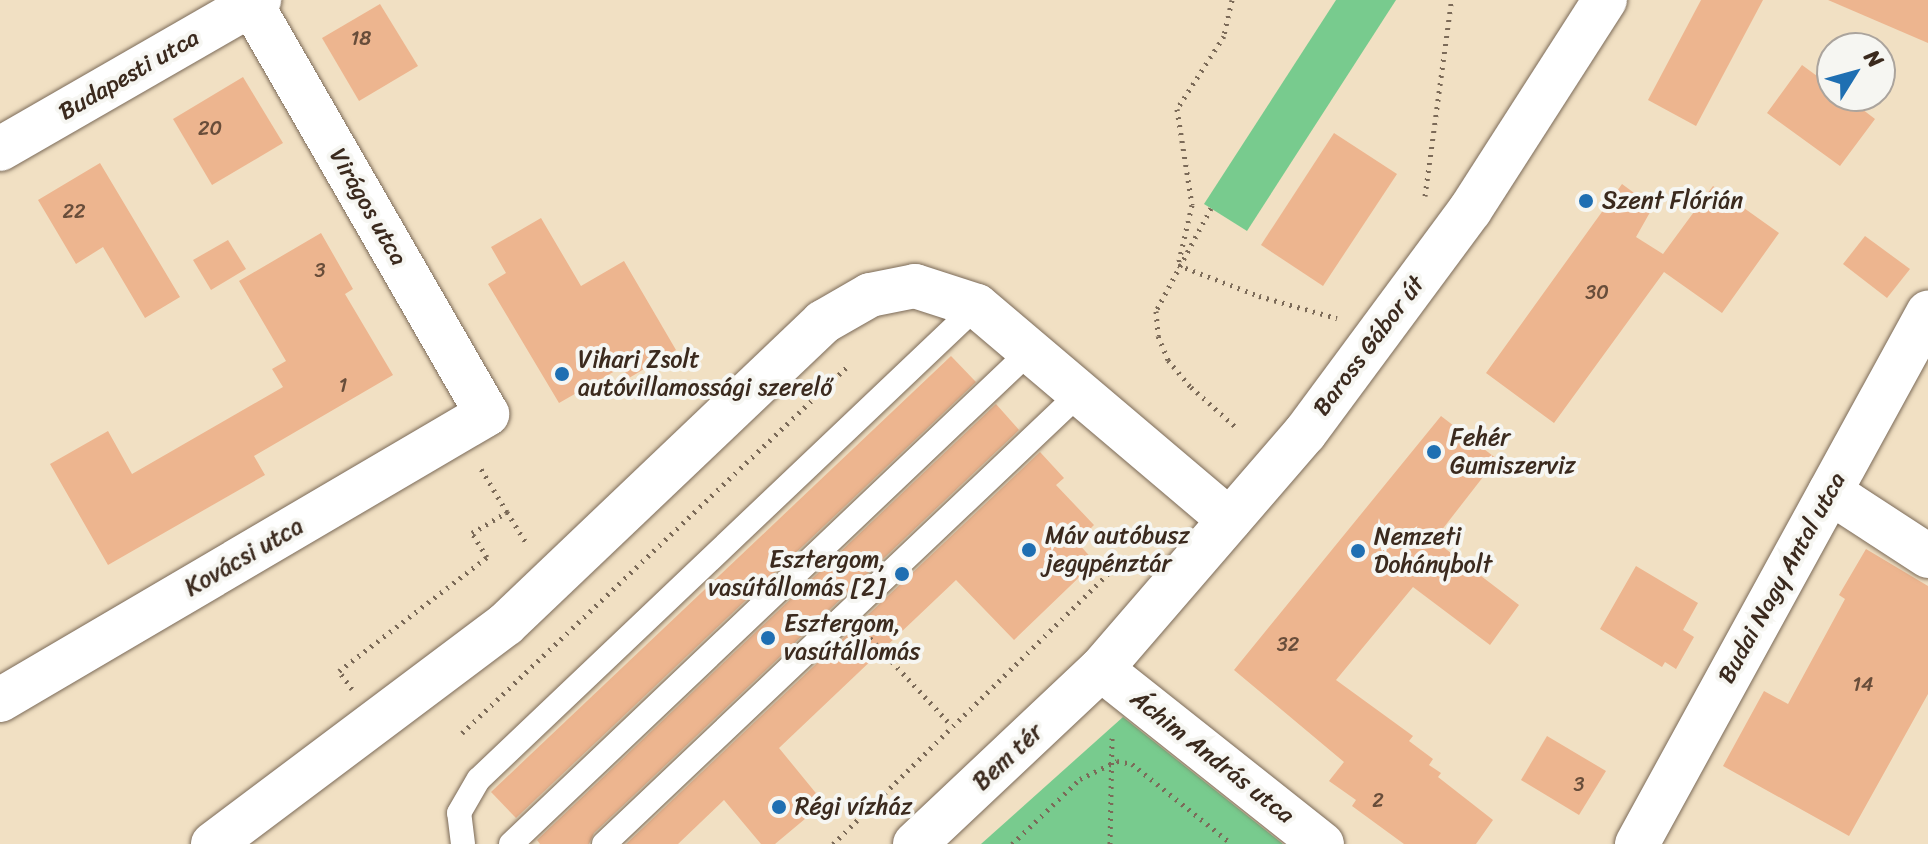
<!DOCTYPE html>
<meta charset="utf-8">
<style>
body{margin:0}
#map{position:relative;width:1928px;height:844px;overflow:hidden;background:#f1e0c3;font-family:Sriracha,sans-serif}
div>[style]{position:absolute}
.green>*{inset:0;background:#78cb8e}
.building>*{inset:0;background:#edb58f}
.path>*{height:5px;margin-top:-2.5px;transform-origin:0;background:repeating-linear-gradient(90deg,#7b6a58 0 2px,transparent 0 8px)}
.roads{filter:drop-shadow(0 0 2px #7b6a58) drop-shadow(0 0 2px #7b6a58)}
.service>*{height:24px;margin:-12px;padding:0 12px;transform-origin:12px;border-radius:12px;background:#fff}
.minor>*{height:44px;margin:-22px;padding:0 22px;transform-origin:22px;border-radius:22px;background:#fff}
.dots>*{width:22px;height:22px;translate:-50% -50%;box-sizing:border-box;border:4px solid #f6f6f2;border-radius:50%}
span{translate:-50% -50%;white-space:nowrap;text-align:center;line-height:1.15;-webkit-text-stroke:8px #f6f6f2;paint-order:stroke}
.number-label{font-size:20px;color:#684d3a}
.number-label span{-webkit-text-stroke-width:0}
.street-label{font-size:24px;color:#3b2a1e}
.poi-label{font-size:24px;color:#3b2a1e}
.left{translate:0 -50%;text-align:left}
.right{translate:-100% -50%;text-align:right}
.north{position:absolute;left:1816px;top:32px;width:80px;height:80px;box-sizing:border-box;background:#f6f6f2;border:2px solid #aba49d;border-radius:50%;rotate:53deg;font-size:22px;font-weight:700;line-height:32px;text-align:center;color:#3b2a1e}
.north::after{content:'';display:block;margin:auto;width:28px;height:36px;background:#1f6fb2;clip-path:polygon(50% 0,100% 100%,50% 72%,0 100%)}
</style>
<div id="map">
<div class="green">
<i style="clip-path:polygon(1336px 0,1396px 0,1247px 231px,1204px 204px)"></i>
<i style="clip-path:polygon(1123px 717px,1283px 844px,981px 844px)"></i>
</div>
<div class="building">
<i style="clip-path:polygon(1701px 0,1763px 0,1696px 126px,1648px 100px)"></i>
<i style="clip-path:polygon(1828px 0,1928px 0,1928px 43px)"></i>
<i style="clip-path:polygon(380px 4px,418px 66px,359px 101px,322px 38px)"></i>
<i style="clip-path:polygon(1802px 65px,1832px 87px,1832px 96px,1845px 96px,1875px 119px,1840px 166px,1767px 113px)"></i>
<i style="clip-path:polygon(243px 77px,283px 143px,212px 185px,173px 119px)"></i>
<i style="clip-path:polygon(1334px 133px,1397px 174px,1323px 286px,1261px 245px)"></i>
<i style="clip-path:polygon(100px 163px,180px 297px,145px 318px,103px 247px,76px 264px,38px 200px)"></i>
<i style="clip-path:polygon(1622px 184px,1653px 207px,1636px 237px,1663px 254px,1713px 186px,1779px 233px,1722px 313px,1664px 272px,1554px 423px,1486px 373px)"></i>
<i style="clip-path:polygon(541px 218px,581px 286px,624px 261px,676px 350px,629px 378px,622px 367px,559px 403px,488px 284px,506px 273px,491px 247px)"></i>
<i style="clip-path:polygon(321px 233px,353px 289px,345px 294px,393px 375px,254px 456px,265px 475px,108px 565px,50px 464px,108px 431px,132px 474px,283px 387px,272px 369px,286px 361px,239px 281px)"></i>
<i style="clip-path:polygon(1865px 236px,1910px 269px,1887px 298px,1843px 264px)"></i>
<i style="clip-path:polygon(228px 240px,246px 269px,211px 290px,193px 260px)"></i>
<i style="clip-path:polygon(951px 356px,976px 382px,516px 818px,491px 792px)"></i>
<i style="clip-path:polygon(996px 404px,1019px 430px,594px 833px,589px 844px,540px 844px,537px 840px)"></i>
<i style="clip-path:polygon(1441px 416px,1497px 459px,1434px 540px,1519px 605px,1490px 645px,1413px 587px,1336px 680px,1413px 736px,1409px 741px,1433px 759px,1429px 765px,1441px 773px,1438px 777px,1493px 820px,1476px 844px,1404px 844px,1352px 806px,1356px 800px,1329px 781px,1344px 762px,1234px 670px)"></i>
<i style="clip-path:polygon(1040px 452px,1064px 478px,1056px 485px,1094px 525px,1077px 542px,1095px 562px,1014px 640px,956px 580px,779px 748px,824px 803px,775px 844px,761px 844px,724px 800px,678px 844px,626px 844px)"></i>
<i style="clip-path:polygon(1866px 549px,1928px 586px,1928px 694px,1849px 836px,1723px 766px,1764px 691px,1788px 704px,1845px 599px,1839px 595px)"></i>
<i style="clip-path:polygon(1636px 566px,1698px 603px,1683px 630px,1694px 637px,1676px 669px,1665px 662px,1662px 667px,1600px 629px)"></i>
<i style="clip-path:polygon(1547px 736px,1606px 771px,1579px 815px,1521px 780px)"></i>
</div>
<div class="path">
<i style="left:1232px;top:0;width:37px;rotate:103deg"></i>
<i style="left:1224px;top:36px;width:87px;rotate:122.8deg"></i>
<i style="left:1177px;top:109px;width:97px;rotate:81.1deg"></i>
<i style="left:1192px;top:205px;width:62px;rotate:103.1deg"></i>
<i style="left:1178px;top:265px;width:87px;rotate:20.9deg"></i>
<i style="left:1259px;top:296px;width:81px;rotate:15.8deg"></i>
<i style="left:1425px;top:196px;width:195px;rotate:-82.3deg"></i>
<i style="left:1211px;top:208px;width:117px;rotate:118.1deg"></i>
<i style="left:1156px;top:311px;width:25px;rotate:85deg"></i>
<i style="left:1158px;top:336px;width:26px;rotate:67deg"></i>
<i style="left:1168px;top:360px;width:35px;rotate:50deg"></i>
<i style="left:1191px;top:387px;width:63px;rotate:41.8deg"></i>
<i style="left:507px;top:512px;width:39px;rotate:58deg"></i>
<i style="left:870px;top:638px;width:120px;rotate:47deg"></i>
<i style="left:352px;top:689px;width:22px;rotate:-126deg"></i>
<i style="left:339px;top:671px;width:187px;rotate:-37.6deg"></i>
<i style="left:487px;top:557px;width:28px;rotate:-122deg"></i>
<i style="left:472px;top:533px;width:41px;rotate:-31deg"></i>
<i style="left:507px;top:512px;width:52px;rotate:-121deg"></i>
<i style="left:462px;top:733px;width:534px;rotate:-43.56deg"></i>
<i style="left:833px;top:844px;width:414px;rotate:-44.5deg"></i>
<i style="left:1012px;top:844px;width:94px;rotate:-43.7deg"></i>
<i style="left:1080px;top:779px;width:41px;rotate:-25.9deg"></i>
<i style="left:1117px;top:761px;width:15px;rotate:11deg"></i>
<i style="left:1132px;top:764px;width:128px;rotate:38.7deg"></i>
<i style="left:1110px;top:844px;width:106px;rotate:-88.9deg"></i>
</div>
<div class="roads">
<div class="service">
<i style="left:463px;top:844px;width:31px;rotate:-97deg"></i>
<i style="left:459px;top:813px;width:39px;rotate:-60deg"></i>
<i style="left:479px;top:779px;width:687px;rotate:-43.53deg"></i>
<i style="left:511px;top:844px;width:717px;rotate:-43.53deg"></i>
<i style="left:604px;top:844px;width:657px;rotate:-43.46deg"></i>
</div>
<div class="minor">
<i style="left:0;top:149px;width:299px;rotate:-29.9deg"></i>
<i style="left:1830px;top:492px;width:117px;rotate:33.1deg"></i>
<i style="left:1101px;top:669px;width:282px;rotate:38.4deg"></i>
<i style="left:0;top:700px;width:565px;rotate:-30.42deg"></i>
<i style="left:487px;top:414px;width:478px;rotate:-119.9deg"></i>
<i style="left:213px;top:844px;width:366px;rotate:-36.9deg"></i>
<i style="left:506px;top:624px;width:438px;rotate:-43.6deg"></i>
<i style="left:823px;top:322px;width:54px;rotate:-29.9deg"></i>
<i style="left:870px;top:295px;width:46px;rotate:-11.3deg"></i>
<i style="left:915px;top:286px;width:65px;rotate:17.9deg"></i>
<i style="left:977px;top:306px;width:331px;rotate:40.3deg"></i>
<i style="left:915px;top:844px;width:255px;rotate:-43.3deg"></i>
<i style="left:1101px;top:669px;width:312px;rotate:-49.2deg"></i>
<i style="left:1305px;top:433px;width:277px;rotate:-53.5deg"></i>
<i style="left:1470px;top:210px;width:250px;rotate:-57.3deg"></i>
<i style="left:1637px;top:844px;width:606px;rotate:-61.28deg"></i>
</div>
</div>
<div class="dots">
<i style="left:1586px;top:201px;background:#1f6fb2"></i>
<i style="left:562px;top:374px;background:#1f6fb2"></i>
<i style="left:1434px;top:452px;background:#1f6fb2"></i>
<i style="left:1029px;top:550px;background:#1f6fb2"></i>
<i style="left:1358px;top:551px;background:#1f6fb2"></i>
<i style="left:902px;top:574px;background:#1f6fb2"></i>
<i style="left:768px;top:638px;background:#1f6fb2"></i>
<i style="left:779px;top:807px;background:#1f6fb2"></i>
</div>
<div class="number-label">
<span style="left:361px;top:38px">18</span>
<span style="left:210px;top:128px">20</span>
<span style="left:74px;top:211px">22</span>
<span style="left:320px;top:270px">3</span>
<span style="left:1597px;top:292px">30</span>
<span style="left:343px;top:385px">1</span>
<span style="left:1288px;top:644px">32</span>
<span style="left:1863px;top:684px">14</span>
<span style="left:1579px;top:784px">3</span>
<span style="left:1378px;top:800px">2</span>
</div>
<div class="street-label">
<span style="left:129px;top:75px;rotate:-30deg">Budapesti utca</span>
<span style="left:368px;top:207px;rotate:60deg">Virágos utca</span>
<span style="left:1369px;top:346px;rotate:-53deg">Baross Gábor út</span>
<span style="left:244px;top:557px;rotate:-30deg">Kovácsi utca</span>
<span style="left:1782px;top:578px;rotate:-61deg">Budai Nagy Antal utca</span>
<span style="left:1008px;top:757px;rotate:-43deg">Bem tér</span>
<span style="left:1212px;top:757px;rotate:38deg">Áchim András utca</span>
</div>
<div class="poi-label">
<span class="left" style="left:1602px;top:201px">Szent Flórián</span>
<span class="left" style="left:578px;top:374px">Vihari Zsolt<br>autóvillamossági szerelő</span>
<span class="left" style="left:1450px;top:452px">Fehér<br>Gumiszerviz</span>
<span class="left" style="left:1045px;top:550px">Máv autóbusz<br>jegypénztár</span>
<span class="left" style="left:1374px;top:551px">Nemzeti<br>Dohánybolt</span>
<span class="right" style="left:886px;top:574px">Esztergom,<br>vasútállomás [2]</span>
<span class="left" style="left:784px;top:638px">Esztergom,<br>vasútállomás</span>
<span class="left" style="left:795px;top:807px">Régi vízház</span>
</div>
<div class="north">N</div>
</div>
